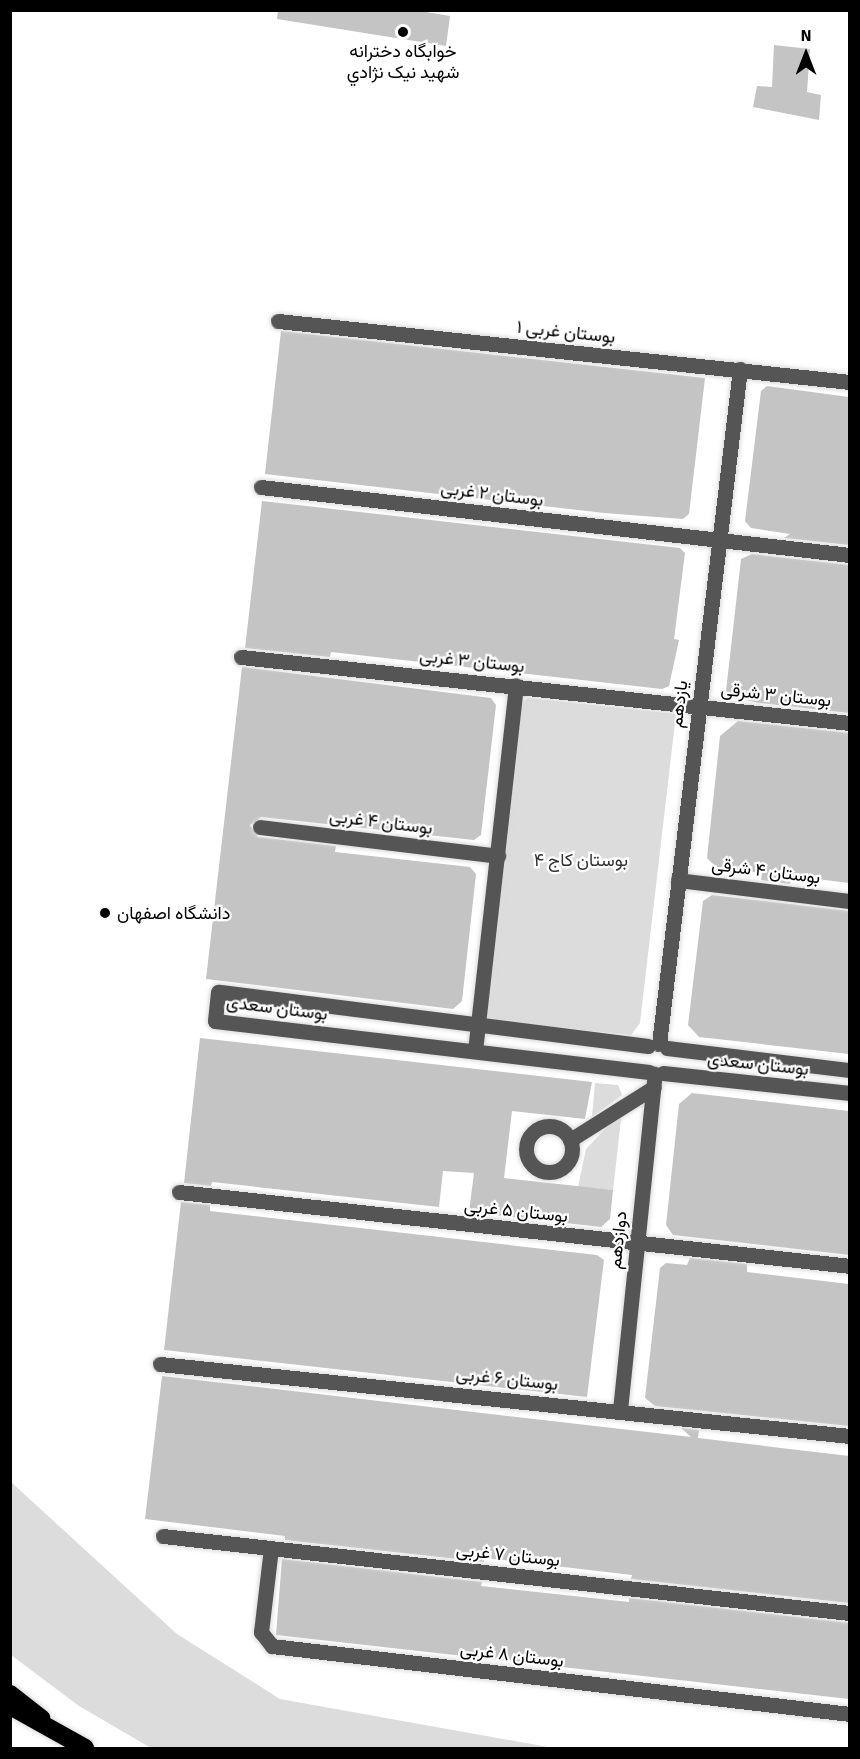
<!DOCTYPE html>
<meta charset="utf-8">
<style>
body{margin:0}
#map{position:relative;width:860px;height:1759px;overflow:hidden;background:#fff;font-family:Signika,Vazirmatn,sans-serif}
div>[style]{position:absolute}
.green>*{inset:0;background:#dcdcdc}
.building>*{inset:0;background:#c4c4c4}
.roads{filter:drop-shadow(0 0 2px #dbdbdb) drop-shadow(0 0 2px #dbdbdb)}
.minor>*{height:15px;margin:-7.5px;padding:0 7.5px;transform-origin:7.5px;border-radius:7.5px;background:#555}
.minor>.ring{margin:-7.5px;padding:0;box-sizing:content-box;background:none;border:15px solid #555;border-radius:50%}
.major>*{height:15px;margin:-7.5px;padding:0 7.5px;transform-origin:7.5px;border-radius:7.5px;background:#000}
.highway>*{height:18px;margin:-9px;padding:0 9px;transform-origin:9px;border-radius:9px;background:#000}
.dots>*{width:16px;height:16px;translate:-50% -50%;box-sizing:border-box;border:3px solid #fff;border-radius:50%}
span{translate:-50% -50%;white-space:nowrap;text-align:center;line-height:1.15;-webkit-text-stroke:4.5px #fff;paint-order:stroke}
.poi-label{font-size:18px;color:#000}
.left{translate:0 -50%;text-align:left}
.street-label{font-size:18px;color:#000}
.park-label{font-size:18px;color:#333}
.frame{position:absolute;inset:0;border:12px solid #000;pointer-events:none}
.north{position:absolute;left:776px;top:24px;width:60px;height:60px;-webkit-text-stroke:4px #fff;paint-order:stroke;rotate:0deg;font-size:16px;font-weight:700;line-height:24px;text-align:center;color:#000}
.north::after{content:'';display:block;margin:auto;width:21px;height:27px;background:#000;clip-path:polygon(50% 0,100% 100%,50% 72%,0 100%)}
</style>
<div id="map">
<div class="green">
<i style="clip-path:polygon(528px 698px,676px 714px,640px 1023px,631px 1035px,488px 1020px,485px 1005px,520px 704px)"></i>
<i style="clip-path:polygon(595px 1083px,618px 1085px,622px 1095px,592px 1117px)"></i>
<i style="clip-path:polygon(622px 1111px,613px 1190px,578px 1187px,586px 1149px)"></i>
<i style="clip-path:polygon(11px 1482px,177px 1634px,280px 1699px,554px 1748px,151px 1748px,79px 1706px,11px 1655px)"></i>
</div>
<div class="building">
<i style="clip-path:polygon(278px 10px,414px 10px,450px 16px,446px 46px,277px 19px)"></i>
<i style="clip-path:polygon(774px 45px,810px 49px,807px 92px,821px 95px,819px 120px,753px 107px,757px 86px,772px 87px)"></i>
<i style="clip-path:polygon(281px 331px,705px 378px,689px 514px,683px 519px,604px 513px,265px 474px)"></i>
<i style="clip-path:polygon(767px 386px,849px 397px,849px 545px,784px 538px,790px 534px,751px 528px,745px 521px,761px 391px)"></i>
<i style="clip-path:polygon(262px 501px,680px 548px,685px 553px,674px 639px,679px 640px,669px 686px,662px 689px,331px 652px,330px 657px,245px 648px)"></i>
<i style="clip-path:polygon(752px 554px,849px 565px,849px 713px,759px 703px,732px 697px,726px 691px,741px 559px)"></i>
<i style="clip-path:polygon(242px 667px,491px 698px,496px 705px,481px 835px,474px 840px,261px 817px,250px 825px,258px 837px,336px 846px,335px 852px,470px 867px,476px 874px,462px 1001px,453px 1009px,206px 979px)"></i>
<i style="clip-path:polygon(738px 721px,849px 733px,849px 883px,792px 876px,790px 884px,761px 880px,762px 873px,716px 867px,707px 858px,720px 736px)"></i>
<i style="clip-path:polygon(712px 895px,849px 911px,849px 1054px,699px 1037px,688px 1025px,703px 901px)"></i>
<i style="clip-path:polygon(200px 1038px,592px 1082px,585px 1119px,512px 1111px,504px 1178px,613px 1190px,610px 1219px,601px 1227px,469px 1212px,474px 1173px,443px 1171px,439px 1207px,212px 1182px,211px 1186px,184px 1183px)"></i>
<i style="clip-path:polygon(692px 1093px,849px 1111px,849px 1255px,673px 1235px,666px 1225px,679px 1104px)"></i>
<i style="clip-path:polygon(181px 1202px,210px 1205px,210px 1211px,236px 1214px,597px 1255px,604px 1260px,587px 1397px,164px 1350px)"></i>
<i style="clip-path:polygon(690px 1258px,747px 1264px,747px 1272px,849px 1284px,849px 1426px,655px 1406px,645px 1398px,660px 1268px,666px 1263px,687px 1265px)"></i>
<i style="clip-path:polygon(162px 1376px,691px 1437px,681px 1428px,699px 1430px,698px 1438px,849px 1456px,849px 1603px,631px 1579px,632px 1575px,512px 1561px,484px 1558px,484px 1562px,285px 1540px,285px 1536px,145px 1519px)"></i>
<i style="clip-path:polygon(282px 1559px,482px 1582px,481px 1586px,509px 1589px,629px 1602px,629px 1598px,849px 1623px,849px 1699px,276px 1635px)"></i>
</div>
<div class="roads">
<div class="minor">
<i style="left:278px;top:321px;width:575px;rotate:6.09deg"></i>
<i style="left:261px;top:487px;width:593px;rotate:6.59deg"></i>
<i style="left:241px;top:657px;width:613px;rotate:6.19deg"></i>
<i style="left:260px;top:827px;width:240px;rotate:6.9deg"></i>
<i style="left:678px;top:880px;width:173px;rotate:7deg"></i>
<i style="left:659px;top:1044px;width:680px;rotate:-83.16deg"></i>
<i style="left:648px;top:1046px;width:433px;rotate:-172.8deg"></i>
<i style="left:218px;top:992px;width:29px;rotate:96deg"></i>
<i style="left:215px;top:1021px;width:437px;rotate:6.7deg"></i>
<i style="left:667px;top:1048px;width:184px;rotate:6.9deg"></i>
<i style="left:475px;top:1051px;width:368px;rotate:-83.6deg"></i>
<i style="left:663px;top:1073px;width:188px;rotate:6.1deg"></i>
<i class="ring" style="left:526px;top:1126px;width:31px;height:31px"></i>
<i style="left:570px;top:1140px;width:99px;rotate:-32.2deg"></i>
<i style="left:179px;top:1192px;width:675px;rotate:6.29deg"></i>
<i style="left:160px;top:1364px;width:694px;rotate:5.96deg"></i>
<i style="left:620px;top:1410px;width:338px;rotate:-84.1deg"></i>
<i style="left:163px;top:1536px;width:691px;rotate:6.4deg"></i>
<i style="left:271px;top:1548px;width:85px;rotate:96.8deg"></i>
<i style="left:261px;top:1632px;width:18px;rotate:52deg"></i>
<i style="left:272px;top:1646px;width:582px;rotate:6.71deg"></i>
</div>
<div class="major">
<i style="left:10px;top:1692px;width:41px;rotate:38deg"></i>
</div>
<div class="highway">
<i style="left:10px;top:1706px;width:86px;rotate:29.2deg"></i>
</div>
</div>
<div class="dots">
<i style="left:403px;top:32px;background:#000"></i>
<i style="left:105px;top:913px;background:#000"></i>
</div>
<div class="poi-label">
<span style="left:403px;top:62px">خوابگاه دخترانه<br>شهيد نيک نژادي</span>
<span class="left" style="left:117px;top:913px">دانشگاه اصفهان</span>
</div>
<div class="street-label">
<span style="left:566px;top:332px;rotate:6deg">بوستان غربی ۱</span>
<span style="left:492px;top:494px;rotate:7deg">بوستان ۲ غربی</span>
<span style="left:472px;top:661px;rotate:6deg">بوستان ۳ غربی</span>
<span style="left:776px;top:695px;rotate:6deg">بوستان ۳ شرقی</span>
<span style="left:679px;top:704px;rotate:-83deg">یازدهم</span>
<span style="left:381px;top:822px;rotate:7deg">بوستان ۴ غربی</span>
<span style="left:766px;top:871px;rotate:7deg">بوستان ۴ شرقی</span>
<span style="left:277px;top:1008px;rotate:7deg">بوستان سعدی</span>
<span style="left:758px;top:1064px;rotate:6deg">بوستان سعدی</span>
<span style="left:516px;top:1211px;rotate:6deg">بوستان ۵ غربی</span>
<span style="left:618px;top:1240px;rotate:-84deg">دوازدهم</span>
<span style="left:507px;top:1379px;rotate:6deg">بوستان ۶ غربی</span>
<span style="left:508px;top:1555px;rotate:6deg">بوستان ۷ غربی</span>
<span style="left:512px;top:1655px;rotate:7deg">بوستان ۸ غربی</span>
</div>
<div class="park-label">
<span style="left:581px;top:860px">بوستان کاج ۴</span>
</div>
<div class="frame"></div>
<div class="north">N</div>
</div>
